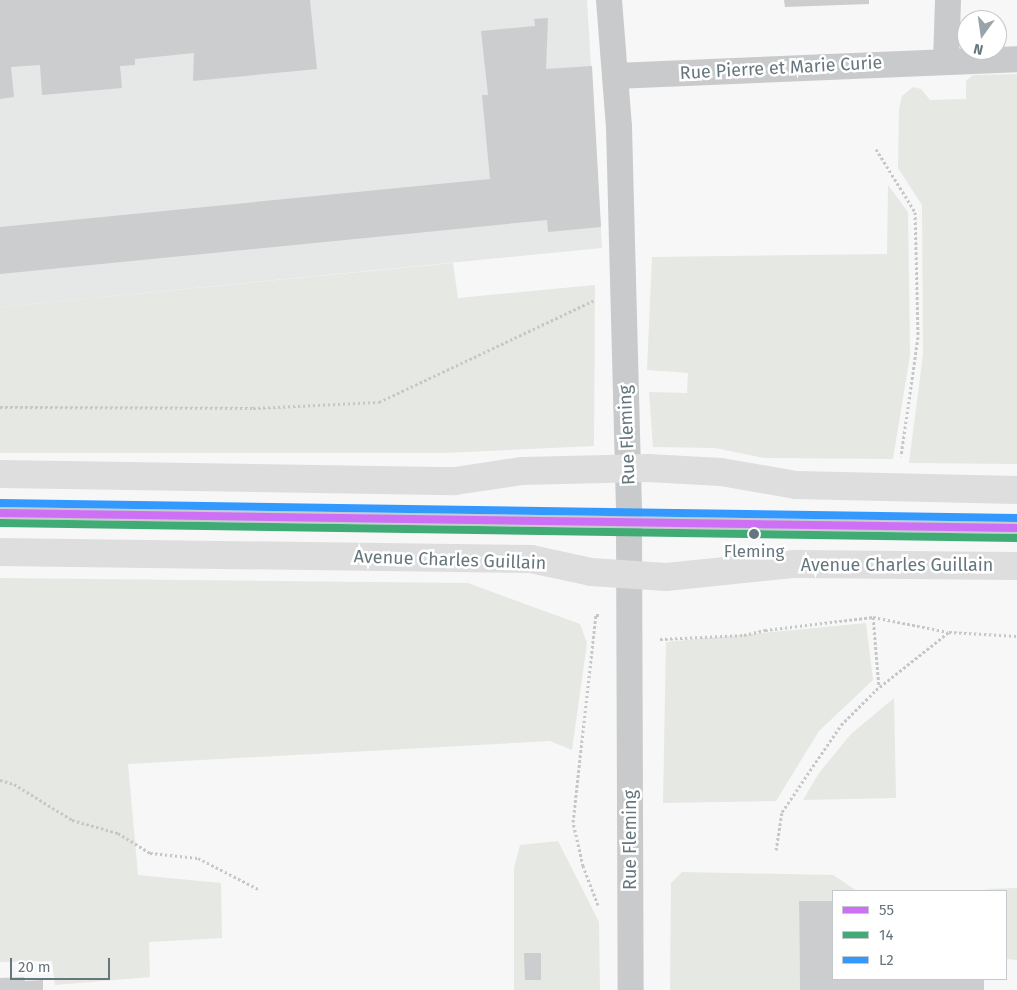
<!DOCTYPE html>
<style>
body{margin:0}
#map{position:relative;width:1017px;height:990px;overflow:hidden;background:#f7f7f7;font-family:"Fira Sans",sans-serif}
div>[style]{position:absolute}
.built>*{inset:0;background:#e6e7e7}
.green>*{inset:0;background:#e6e8e4}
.building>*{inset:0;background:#cccdce}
.path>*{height:3px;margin-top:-1.5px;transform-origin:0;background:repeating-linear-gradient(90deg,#c7c7c8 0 2.5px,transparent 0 5px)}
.lane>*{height:12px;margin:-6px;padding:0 6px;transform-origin:6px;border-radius:6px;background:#c8cacb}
.street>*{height:26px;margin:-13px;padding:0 13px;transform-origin:13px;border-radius:13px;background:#c8cacb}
.secondary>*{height:28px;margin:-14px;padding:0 14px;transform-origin:14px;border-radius:14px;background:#dededf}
.bus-1>*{height:8px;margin:-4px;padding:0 4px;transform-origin:4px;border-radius:4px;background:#ce70f6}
.bus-2>*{height:8px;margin:-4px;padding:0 4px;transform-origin:4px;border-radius:4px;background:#40ab75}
.bus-3>*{height:8px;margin:-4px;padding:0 4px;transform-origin:4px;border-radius:4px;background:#39f}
.dots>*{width:14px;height:14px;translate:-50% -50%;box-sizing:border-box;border:2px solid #fff;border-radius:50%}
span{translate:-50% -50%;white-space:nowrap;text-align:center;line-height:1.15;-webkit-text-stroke:5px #fff;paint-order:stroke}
.bus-label{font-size:17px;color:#66767d}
.street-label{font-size:18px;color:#66767d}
.legend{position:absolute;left:832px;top:890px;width:175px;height:90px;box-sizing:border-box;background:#fff;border:1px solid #c2c8cb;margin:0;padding:6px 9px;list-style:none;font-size:15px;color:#66767d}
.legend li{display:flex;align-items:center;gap:10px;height:25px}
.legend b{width:25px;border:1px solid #c2c8cb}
.north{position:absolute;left:957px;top:10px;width:50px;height:50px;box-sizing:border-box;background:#fff;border:1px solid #c2c8cb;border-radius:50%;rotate:194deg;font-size:14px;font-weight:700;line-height:20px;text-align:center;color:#66767d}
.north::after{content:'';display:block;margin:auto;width:18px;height:22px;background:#99a3a8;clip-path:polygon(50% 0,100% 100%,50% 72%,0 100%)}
.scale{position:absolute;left:10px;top:958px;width:100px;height:22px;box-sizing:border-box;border:2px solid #66767d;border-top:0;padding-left:6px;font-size:15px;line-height:18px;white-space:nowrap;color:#66767d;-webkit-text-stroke:4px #fff;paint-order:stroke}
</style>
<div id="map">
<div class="built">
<i style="clip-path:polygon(0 0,587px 0,602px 248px,0 307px)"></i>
</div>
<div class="green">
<i style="clip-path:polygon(1017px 74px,1017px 464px,909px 463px,923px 354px,922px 205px,898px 168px,899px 109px,902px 96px,913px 87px,921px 89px,930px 100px,966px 99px,966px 81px,973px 75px)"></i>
<i style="clip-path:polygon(888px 185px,908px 212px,910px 355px,893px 459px,764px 458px,715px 448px,653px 447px,649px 392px,687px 393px,688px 373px,647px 370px,652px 257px,887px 254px)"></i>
<i style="clip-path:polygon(453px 263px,458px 298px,595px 285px,594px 446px,445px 453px,0 453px,0 307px)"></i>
<i style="clip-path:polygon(0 578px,468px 583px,580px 624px,587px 643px,572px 750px,550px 741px,128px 764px,138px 875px,221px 883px,222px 938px,149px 942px,150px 977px,55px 985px,52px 961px,0 962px)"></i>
<i style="clip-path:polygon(866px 623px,873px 680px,819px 731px,776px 801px,663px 803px,666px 642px)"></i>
<i style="clip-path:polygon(894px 698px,896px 798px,803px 800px,819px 773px,851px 734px)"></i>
<i style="clip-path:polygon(558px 841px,599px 922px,600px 990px,514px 990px,514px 868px,520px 845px)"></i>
<i style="clip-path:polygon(682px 872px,833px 875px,857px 891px,833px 891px,833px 901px,799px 901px,800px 990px,670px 990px,671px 883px)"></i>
<i style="clip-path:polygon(1017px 888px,1017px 960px,1006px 959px,1006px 891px,983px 889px)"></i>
</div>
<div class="building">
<i style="clip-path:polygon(0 0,310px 0,317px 69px,193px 81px,194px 53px,135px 59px,135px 65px,120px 66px,122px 88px,42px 95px,40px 65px,11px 67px,14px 97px,0 99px)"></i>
<i style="clip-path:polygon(784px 0,869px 0,869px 4px,785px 7px)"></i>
<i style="clip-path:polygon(548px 18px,546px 69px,592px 66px,601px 227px,548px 232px,547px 220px,0 274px,0 227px,490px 179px,482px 95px,488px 95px,481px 31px,535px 26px,534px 19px)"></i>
<i style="clip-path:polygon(799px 901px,833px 901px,833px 979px,984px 979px,984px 990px,800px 990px)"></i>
<i style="clip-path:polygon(524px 953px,541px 953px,541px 980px,525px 980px)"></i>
<i style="clip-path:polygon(24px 977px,25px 981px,43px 980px,43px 990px,0 990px,0 978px)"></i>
</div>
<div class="path">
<i style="left:876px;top:149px;width:74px;rotate:58.2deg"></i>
<i style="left:915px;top:212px;width:125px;rotate:88.6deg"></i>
<i style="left:918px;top:337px;width:120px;rotate:98.1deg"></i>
<i style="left:0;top:407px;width:253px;rotate:0.2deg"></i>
<i style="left:253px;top:408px;width:126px;rotate:-2.7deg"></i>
<i style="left:379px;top:402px;width:237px;rotate:-25.3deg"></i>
<i style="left:873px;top:617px;width:70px;rotate:85.1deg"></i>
<i style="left:660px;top:639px;width:84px;rotate:-2.7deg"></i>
<i style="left:744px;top:635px;width:22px;rotate:-13deg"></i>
<i style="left:765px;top:630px;width:109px;rotate:-6.9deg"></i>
<i style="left:873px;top:617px;width:76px;rotate:11.3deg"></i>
<i style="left:0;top:780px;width:15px;rotate:16deg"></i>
<i style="left:14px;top:784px;width:68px;rotate:31.8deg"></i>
<i style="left:72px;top:820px;width:48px;rotate:15.8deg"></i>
<i style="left:118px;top:833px;width:38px;rotate:32deg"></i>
<i style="left:150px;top:853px;width:48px;rotate:5.9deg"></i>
<i style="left:198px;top:858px;width:70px;rotate:27.3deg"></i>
<i style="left:776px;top:850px;width:38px;rotate:-81deg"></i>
<i style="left:782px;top:812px;width:105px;rotate:-55.9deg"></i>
<i style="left:841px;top:725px;width:49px;rotate:-45deg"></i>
<i style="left:876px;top:690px;width:93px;rotate:-38.5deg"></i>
<i style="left:949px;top:632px;width:68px;rotate:3.4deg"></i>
<i style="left:598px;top:905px;width:42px;rotate:-111deg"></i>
<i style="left:583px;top:866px;width:45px;rotate:-102.8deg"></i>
<i style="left:573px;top:822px;width:208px;rotate:-83.7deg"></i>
<i style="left:596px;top:615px;width:3px"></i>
</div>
<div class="lane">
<i style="left:0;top:513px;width:1017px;rotate:0.85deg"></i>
</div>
<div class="street">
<i style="left:609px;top:0;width:127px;rotate:85.5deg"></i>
<i style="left:619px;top:127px;width:395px;rotate:88.5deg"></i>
<i style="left:629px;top:522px;width:468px;rotate:89.8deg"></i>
<i style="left:946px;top:61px;width:61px;rotate:-88.1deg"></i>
<i style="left:615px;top:76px;width:402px;rotate:-2.4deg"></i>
</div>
<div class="secondary">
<i style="left:0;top:474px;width:455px;rotate:0.9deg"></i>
<i style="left:455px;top:481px;width:68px;rotate:-8.5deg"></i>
<i style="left:522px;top:471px;width:126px;rotate:-1.4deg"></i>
<i style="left:648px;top:468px;width:73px;rotate:3.1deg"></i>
<i style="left:721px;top:472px;width:76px;rotate:9.8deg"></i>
<i style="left:796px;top:485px;width:221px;rotate:1.3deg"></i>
<i style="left:0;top:552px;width:531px;rotate:0.76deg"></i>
<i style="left:531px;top:559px;width:61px;rotate:12.2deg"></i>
<i style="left:591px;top:572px;width:75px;rotate:3.8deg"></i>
<i style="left:666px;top:577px;width:130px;rotate:-5.8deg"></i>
<i style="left:795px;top:564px;width:222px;rotate:0.5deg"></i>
</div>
<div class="bus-1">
<i style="left:0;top:513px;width:1017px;rotate:0.85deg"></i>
</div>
<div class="bus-2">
<i style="left:0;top:523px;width:1017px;rotate:0.85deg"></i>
</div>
<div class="bus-3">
<i style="left:0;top:503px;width:1017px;rotate:0.85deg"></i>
</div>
<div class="dots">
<i style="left:754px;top:534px;background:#66767d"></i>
</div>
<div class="bus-label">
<span style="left:754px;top:552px">Fleming</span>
</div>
<div class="street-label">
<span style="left:781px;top:68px;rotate:-3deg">Rue Pierre et Marie Curie</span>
<span style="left:627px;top:435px;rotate:-92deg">Rue Fleming</span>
<span style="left:450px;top:560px;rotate:2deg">Avenue Charles Guillain</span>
<span style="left:897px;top:565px">Avenue Charles Guillain</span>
<span style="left:630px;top:840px;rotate:-90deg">Rue Fleming</span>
</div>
<ul class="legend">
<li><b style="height:6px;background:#ce70f6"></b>55</li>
<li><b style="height:6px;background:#40ab75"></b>14</li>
<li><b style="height:6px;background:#39f"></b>L2</li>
</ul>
<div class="north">N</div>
<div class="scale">20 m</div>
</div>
